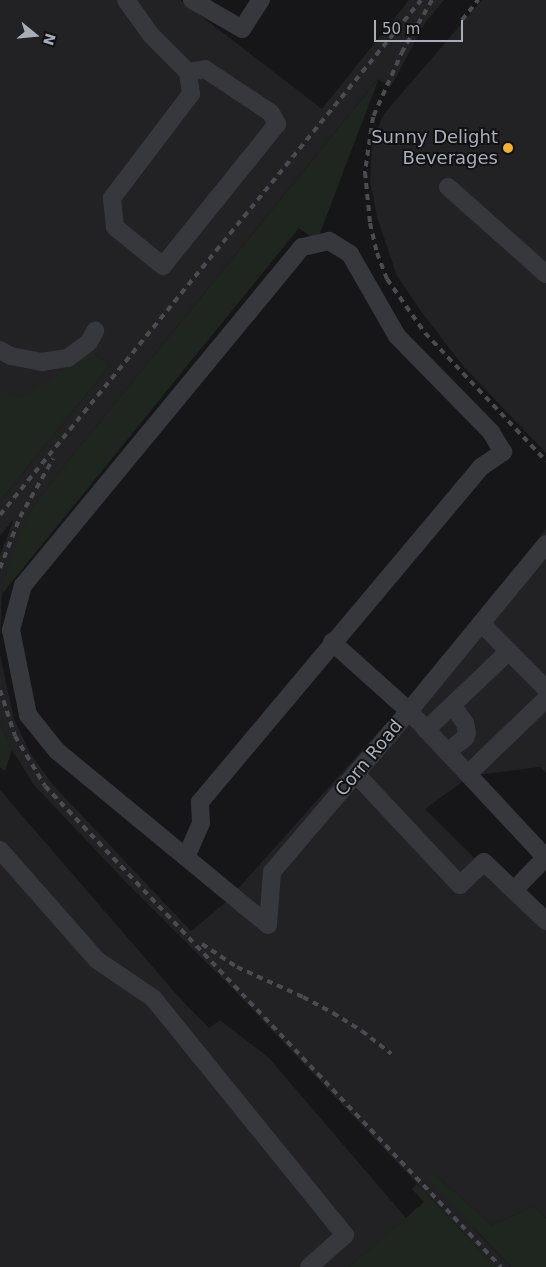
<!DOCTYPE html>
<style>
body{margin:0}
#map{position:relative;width:546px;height:1267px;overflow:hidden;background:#161618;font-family:"DejaVu Sans",sans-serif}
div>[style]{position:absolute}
.built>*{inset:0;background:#222225}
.green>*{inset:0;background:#1e261f}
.minor>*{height:18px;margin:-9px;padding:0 9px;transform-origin:9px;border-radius:9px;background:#37383d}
.rail>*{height:4px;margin-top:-2px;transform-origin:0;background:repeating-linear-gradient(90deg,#4a4c52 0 6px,transparent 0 11px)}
.dots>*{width:14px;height:14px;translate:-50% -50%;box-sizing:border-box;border:2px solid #111113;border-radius:50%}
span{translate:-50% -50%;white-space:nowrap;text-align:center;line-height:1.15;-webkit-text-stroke:4px #111113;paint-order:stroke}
.poi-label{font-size:18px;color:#a8adb8}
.right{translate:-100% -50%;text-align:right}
.street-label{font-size:18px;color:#a8adb8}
.north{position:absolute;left:10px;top:10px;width:50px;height:50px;-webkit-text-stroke:4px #111113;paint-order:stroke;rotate:107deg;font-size:14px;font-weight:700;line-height:20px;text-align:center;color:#a8adb8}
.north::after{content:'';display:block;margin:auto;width:18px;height:22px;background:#a8adb8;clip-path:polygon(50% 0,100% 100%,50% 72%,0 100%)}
.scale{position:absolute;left:374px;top:20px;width:89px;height:22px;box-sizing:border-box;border:2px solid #a8adb8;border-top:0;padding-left:6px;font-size:15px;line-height:18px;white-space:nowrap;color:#a8adb8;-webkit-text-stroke:4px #111113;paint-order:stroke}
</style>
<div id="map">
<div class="built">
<i style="clip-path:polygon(0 0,180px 0,322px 109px,409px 0,444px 0,425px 23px,390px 88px,378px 79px,64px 466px,32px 508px,7px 569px,2px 594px,0 637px,0 555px,14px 519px,0 536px,0 501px,110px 365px,90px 351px,22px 399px,0 390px)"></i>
<i style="clip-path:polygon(482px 0,546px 0,546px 453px,464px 367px,423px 314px,397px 276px,377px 217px,370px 181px,372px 140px,384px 114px)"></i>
<i style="clip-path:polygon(546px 529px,546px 773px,540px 767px,470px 776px,425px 809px,546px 929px,546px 1218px,534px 1206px,492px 1225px,432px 1172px,478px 1233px,511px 1267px,496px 1267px,230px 986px,123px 879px,34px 785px,12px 750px,0 724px,0 655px,14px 719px,30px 753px,53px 785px,191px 931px,225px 903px,416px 690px)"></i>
<i style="clip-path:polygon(0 790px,177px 995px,209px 1028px,220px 1020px,269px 1058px,406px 1218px,349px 1267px,0 1267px)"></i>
</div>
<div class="green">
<i style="clip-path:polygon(379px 78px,317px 241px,299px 228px,2px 594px,7px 568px,20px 533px,32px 508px,64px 466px)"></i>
<i style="clip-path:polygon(90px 351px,110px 365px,0 501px,0 390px,22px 398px)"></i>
<i style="clip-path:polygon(0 724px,12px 750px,5px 771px,0 767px)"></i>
<i style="clip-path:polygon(432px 1172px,492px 1225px,534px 1206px,546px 1218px,546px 1267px,511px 1267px,426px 1177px)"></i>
<i style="clip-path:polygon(417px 1184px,496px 1267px,349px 1267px,424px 1202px,412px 1189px)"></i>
</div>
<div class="minor">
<i style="left:126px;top:0;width:43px;rotate:54.5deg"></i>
<i style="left:151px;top:35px;width:52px;rotate:45deg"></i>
<i style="left:188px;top:72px;width:17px;rotate:-10deg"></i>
<i style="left:205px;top:69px;width:79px;rotate:33.7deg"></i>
<i style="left:271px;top:113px;width:13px;rotate:61deg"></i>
<i style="left:277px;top:124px;width:182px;rotate:128.8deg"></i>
<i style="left:163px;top:266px;width:62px;rotate:-140.9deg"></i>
<i style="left:115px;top:227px;width:29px;rotate:-96deg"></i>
<i style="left:112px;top:198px;width:131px;rotate:-52.8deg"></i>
<i style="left:191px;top:94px;width:22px;rotate:-98deg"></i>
<i style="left:192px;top:0;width:58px;rotate:30.1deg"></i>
<i style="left:242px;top:29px;width:35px;rotate:-57deg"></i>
<i style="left:448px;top:187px;width:131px;rotate:41.6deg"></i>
<i style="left:0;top:350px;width:13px;rotate:29deg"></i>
<i style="left:11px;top:356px;width:32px;rotate:11deg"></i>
<i style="left:42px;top:362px;width:26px;rotate:-9deg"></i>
<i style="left:68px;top:358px;width:26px;rotate:-37deg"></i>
<i style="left:89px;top:342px;width:13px;rotate:-61deg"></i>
<i style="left:481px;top:623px;width:93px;rotate:45.4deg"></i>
<i style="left:332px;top:642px;width:103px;rotate:41.9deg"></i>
<i style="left:409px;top:711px;width:201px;rotate:47deg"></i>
<i style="left:426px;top:730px;width:113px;rotate:-43.6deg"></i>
<i style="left:447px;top:752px;width:23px;rotate:-38deg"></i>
<i style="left:465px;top:738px;width:5px;rotate:-68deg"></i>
<i style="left:467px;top:733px;width:10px;rotate:-101deg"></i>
<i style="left:465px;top:723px;width:22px;rotate:-126deg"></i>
<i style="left:356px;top:774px;width:152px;rotate:46.9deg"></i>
<i style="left:460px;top:885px;width:33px;rotate:-44deg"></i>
<i style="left:484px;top:862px;width:86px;rotate:43.6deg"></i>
<i style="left:468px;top:774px;width:108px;rotate:-43.9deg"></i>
<i style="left:0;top:850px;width:147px;rotate:48.6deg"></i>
<i style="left:97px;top:960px;width:68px;rotate:34.2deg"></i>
<i style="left:153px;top:998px;width:305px;rotate:51deg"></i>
<i style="left:345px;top:1235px;width:48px;rotate:138.4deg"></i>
<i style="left:186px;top:857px;width:37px;rotate:-66deg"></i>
<i style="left:201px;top:823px;width:21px;rotate:-93deg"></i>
<i style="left:200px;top:802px;width:437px;rotate:-50deg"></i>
<i style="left:481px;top:467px;width:27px;rotate:-34deg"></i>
<i style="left:503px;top:452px;width:23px;rotate:-121deg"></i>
<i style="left:491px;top:432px;width:134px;rotate:-134.4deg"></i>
<i style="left:397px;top:336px;width:95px;rotate:-119.8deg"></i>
<i style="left:350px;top:254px;width:25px;rotate:-148deg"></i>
<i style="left:329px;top:241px;width:28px;rotate:167deg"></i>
<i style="left:302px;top:247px;width:438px;rotate:129.5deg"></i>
<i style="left:23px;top:585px;width:47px;rotate:104.9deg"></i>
<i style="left:11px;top:630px;width:87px;rotate:78.7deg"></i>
<i style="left:28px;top:715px;width:46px;rotate:51.1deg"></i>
<i style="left:57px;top:751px;width:273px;rotate:39.5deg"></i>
<i style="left:515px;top:889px;width:45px;rotate:-45.9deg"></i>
<i style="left:268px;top:925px;width:53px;rotate:-85.7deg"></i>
<i style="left:272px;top:872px;width:211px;rotate:-49.6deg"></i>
<i style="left:409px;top:711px;width:216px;rotate:-50.6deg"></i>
</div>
<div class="rail">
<i style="left:432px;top:0;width:58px;rotate:120.1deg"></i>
<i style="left:403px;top:50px;width:73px;rotate:114.1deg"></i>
<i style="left:373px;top:117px;width:56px;rotate:98.3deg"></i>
<i style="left:365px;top:172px;width:51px;rotate:84.4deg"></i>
<i style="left:370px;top:223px;width:31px;rotate:77deg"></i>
<i style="left:377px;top:253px;width:28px;rotate:69deg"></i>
<i style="left:387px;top:279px;width:66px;rotate:54.9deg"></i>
<i style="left:425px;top:333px;width:176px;rotate:46.6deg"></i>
<i style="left:462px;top:20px;width:26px;rotate:-51deg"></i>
<i style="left:0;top:515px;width:665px;rotate:-50.73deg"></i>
<i style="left:0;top:568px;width:55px;rotate:-68.6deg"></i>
<i style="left:20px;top:517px;width:67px;rotate:-60.4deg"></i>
<i style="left:0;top:690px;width:48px;rotate:71.9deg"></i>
<i style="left:15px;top:736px;width:58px;rotate:59deg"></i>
<i style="left:45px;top:786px;width:663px;rotate:46.53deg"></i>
<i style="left:202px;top:944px;width:42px;rotate:33.3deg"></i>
<i style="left:237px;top:967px;width:72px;rotate:24.4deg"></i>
<i style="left:303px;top:997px;width:34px;rotate:28deg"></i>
<i style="left:333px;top:1013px;width:34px;rotate:32deg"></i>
<i style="left:362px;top:1031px;width:37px;rotate:38deg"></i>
</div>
<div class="dots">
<i style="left:508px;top:148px;background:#f2b134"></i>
</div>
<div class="poi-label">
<span class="right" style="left:498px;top:148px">Sunny Delight<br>Beverages</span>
</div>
<div class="street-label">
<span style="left:369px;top:758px;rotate:-50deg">Corn Road</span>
</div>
<div class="north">N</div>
<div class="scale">50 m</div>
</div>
